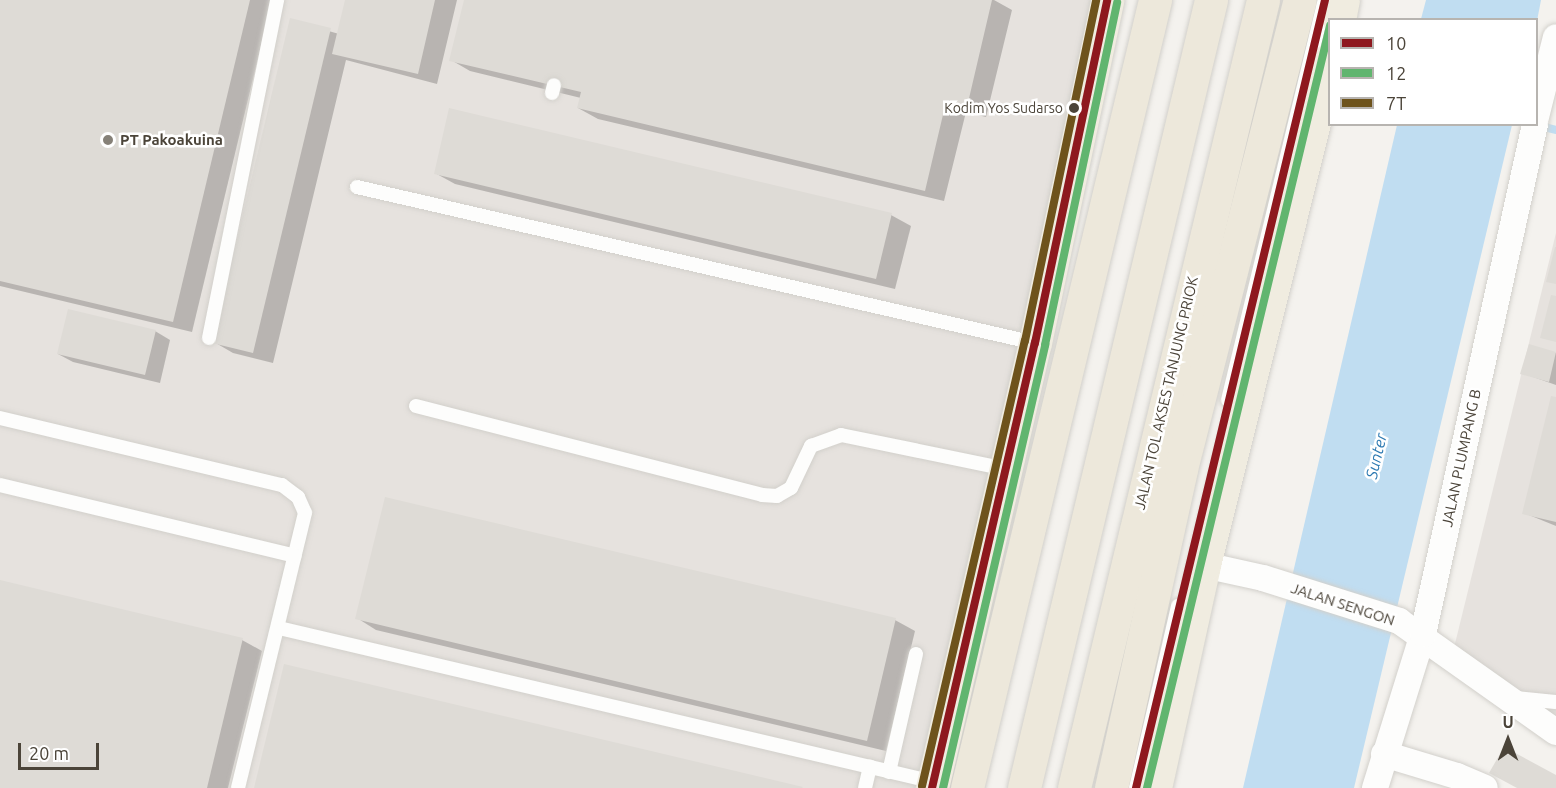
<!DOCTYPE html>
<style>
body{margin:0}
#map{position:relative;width:1556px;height:788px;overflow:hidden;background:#f4f2ee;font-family:Ubuntu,sans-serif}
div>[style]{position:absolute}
.industrial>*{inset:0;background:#e6e2de}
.water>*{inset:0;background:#c0ddf1}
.shadow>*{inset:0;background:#0003}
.stream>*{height:8px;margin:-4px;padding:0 4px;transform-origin:4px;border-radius:4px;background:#c0ddf1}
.building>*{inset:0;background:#dedbd6}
.roads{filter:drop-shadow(0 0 2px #d2d0cb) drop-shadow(0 0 2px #d2d0cb)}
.service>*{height:14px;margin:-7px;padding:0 7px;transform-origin:7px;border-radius:7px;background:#fdfdfc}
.minor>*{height:26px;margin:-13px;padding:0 13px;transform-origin:13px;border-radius:13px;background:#fdfdfc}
.trunk>*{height:33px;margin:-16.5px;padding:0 16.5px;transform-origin:16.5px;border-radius:16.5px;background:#f0ece0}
.motorway>*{height:33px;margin:-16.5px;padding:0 16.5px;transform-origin:16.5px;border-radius:16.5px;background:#ede8db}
.bus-1>*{height:8px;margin:-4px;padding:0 4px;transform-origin:4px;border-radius:4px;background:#8e181e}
.bus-2>*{height:8px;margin:-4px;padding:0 4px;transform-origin:4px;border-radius:4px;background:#61b56f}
.bus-3>*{height:8px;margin:-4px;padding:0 4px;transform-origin:4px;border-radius:4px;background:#6e531c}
.dots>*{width:16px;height:16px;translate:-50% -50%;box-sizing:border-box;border:3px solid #fff;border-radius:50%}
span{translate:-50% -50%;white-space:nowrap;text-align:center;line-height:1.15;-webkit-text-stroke:5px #fff;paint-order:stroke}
.bus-label{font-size:14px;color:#4b4439}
.right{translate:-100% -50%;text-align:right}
.poi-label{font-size:15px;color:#4b4439;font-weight:700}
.left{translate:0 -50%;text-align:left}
.street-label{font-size:15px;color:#4b4439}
.water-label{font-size:16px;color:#2e7ab2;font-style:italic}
.legend{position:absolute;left:1328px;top:18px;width:210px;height:108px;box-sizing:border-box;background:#fff;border:2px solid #b7b4b0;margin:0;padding:8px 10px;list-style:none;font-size:18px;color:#4b4439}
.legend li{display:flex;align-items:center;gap:12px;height:30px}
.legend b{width:30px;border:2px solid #b7b4b0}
.north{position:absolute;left:1478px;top:710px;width:60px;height:60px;-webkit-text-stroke:4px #fff;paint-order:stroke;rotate:0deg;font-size:16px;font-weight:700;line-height:24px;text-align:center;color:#4b4439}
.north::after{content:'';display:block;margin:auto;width:21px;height:27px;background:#4b4439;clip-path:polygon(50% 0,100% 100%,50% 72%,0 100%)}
.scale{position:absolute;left:18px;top:743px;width:81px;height:27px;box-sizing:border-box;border:3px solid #4b4439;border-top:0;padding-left:8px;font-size:18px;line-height:21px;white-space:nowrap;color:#4b4439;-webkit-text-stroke:4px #fff;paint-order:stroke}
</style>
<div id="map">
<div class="industrial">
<i style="clip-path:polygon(0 0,1097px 0,932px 788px,0 788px)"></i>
<i style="clip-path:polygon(1556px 233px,1556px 720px,1450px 664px)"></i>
</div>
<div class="water">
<i style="clip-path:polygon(1426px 0,1541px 0,1537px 21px,1421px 19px)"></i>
<i style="clip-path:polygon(1397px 125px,1512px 125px,1354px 788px,1243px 788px)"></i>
</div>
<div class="shadow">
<i style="clip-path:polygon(0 0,272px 0,192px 332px,0 286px)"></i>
<i style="clip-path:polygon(347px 0,457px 0,437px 84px,346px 60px,273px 363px,233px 353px,214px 342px,291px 20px,339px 34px)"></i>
<i style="clip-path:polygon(465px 0,994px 0,1012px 10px,986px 117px,966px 112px,944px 201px,598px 119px,578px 108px,581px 98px,470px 71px,451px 60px)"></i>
<i style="clip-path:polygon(435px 173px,891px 215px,911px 226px,895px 289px,455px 184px)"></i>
<i style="clip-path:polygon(155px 331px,170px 340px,160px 383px,73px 362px,58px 354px)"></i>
<i style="clip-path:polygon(1530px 346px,1556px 353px,1556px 385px,1522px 373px)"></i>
<i style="clip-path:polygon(1556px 399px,1556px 526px,1524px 513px)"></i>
<i style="clip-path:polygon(0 582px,242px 640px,262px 651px,228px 788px,0 788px)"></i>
<i style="clip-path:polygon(357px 618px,895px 620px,915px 631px,886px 751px,376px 630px)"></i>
</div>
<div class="stream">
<i style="left:1536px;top:125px;width:21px;rotate:14deg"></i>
</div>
<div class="building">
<i style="clip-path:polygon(0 0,250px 0,173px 322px,0 281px)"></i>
<i style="clip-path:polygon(345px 0,435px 0,418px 74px,332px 54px)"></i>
<i style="clip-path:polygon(464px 0,992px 0,967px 107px,946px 102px,925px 191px,577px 108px,581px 92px,449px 61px)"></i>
<i style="clip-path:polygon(290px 18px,331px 28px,253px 353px,212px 343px)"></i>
<i style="clip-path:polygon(449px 108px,892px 213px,876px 279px,434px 174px)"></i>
<i style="clip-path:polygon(1555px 247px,1556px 247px,1556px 284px,1546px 282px)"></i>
<i style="clip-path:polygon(1551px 295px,1556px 296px,1556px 342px,1540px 338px)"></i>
<i style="clip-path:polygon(68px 309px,156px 330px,145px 375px,57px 354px)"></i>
<i style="clip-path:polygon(1529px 344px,1556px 352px,1549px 382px,1520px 374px)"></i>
<i style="clip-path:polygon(1551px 396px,1556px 397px,1556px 522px,1522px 514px)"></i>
<i style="clip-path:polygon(385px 497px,896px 618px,867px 741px,355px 619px)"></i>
<i style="clip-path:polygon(0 580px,243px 638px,207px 788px,0 788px)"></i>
<i style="clip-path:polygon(284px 664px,803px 787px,802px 788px,254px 788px)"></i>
<i style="clip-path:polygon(1504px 747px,1556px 775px,1556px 788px,1517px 788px,1489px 773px)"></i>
</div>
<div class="roads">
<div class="service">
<i style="left:552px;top:93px;width:8px;rotate:-76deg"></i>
<i style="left:357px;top:187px;width:696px;rotate:12.96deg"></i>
<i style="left:209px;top:338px;width:345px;rotate:-78.6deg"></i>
<i style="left:1228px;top:400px;width:412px;rotate:-76.4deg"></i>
<i style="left:416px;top:406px;width:357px;rotate:14.4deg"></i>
<i style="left:762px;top:495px;width:15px;rotate:4deg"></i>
<i style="left:777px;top:496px;width:16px;rotate:-30deg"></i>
<i style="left:791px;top:488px;width:47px;rotate:-64.5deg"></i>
<i style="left:811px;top:446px;width:32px;rotate:-20deg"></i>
<i style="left:841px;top:435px;width:168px;rotate:11.6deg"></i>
<i style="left:0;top:418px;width:290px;rotate:13.4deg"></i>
<i style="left:282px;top:485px;width:20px;rotate:37deg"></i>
<i style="left:298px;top:497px;width:17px;rotate:66deg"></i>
<i style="left:305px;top:513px;width:283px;rotate:103.7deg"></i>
<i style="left:0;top:485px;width:303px;rotate:13.5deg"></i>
<i style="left:279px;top:628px;width:673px;rotate:13.23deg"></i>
<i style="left:1515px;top:698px;width:41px;rotate:5.6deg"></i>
<i style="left:889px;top:772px;width:121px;rotate:-77.1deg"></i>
<i style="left:865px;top:788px;width:22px;rotate:-77deg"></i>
<i style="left:1136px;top:788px;width:187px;rotate:-77deg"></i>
</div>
<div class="minor">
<i style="left:1536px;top:117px;width:82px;rotate:-76deg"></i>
<i style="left:1204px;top:565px;width:60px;rotate:12.4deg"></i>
<i style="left:1263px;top:578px;width:143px;rotate:17.5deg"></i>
<i style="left:1399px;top:621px;width:192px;rotate:35.3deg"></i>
<i style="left:1384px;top:754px;width:76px;rotate:16.8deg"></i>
<i style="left:1457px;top:776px;width:30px;rotate:23deg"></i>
<i style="left:1375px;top:788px;width:161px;rotate:-72.7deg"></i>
<i style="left:1423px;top:634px;width:522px;rotate:-77.61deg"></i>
</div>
<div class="trunk">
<i style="left:1339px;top:20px;width:20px;rotate:-79deg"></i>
<i style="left:932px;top:788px;width:457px;rotate:-77deg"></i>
<i style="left:1035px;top:343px;width:350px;rotate:-78.1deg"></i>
<i style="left:1155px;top:788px;width:228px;rotate:-77.6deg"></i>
<i style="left:1204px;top:565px;width:522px;rotate:-76.04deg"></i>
</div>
<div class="motorway">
<i style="left:967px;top:788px;width:810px;rotate:-76.58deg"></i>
<i style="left:1024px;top:788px;width:810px;rotate:-76.65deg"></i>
<i style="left:1074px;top:788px;width:810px;rotate:-76.51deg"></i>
<i style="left:1111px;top:788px;width:327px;rotate:-77.6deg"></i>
<i style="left:1181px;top:469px;width:484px;rotate:-75.8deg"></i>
</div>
</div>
<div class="bus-1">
<i style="left:932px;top:788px;width:457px;rotate:-77deg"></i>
<i style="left:1035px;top:343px;width:350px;rotate:-78.1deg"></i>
<i style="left:1136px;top:788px;width:810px;rotate:-76.51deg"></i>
</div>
<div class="bus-2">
<i style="left:943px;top:788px;width:455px;rotate:-77deg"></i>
<i style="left:1045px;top:345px;width:350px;rotate:-78.1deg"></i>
<i style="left:1147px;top:788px;width:784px;rotate:-76.5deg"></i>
</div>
<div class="bus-3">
<i style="left:922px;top:786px;width:457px;rotate:-77deg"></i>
<i style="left:1025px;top:341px;width:348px;rotate:-78.2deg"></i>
</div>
<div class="dots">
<i style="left:1074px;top:108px;background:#4b4439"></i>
<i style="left:108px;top:140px;background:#868178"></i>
</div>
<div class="bus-label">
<span class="right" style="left:1063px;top:108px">Kodim Yos Sudarso</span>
</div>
<div class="poi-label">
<span class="left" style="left:120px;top:140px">PT Pakoakuina</span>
</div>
<div class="street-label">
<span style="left:1166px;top:393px;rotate:-77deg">JALAN TOL AKSES TANJUNG PRIOK</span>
<span style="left:1461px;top:458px;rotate:-78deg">JALAN PLUMPANG B</span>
<span style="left:1343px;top:604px;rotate:18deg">JALAN SENGON</span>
</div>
<div class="water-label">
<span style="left:1376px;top:456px;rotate:-77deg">Sunter</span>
</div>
<ul class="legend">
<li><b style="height:8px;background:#8e181e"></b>10</li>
<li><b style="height:8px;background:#61b56f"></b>12</li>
<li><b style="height:8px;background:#6e531c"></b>7T</li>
</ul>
<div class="north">U</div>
<div class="scale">20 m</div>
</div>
